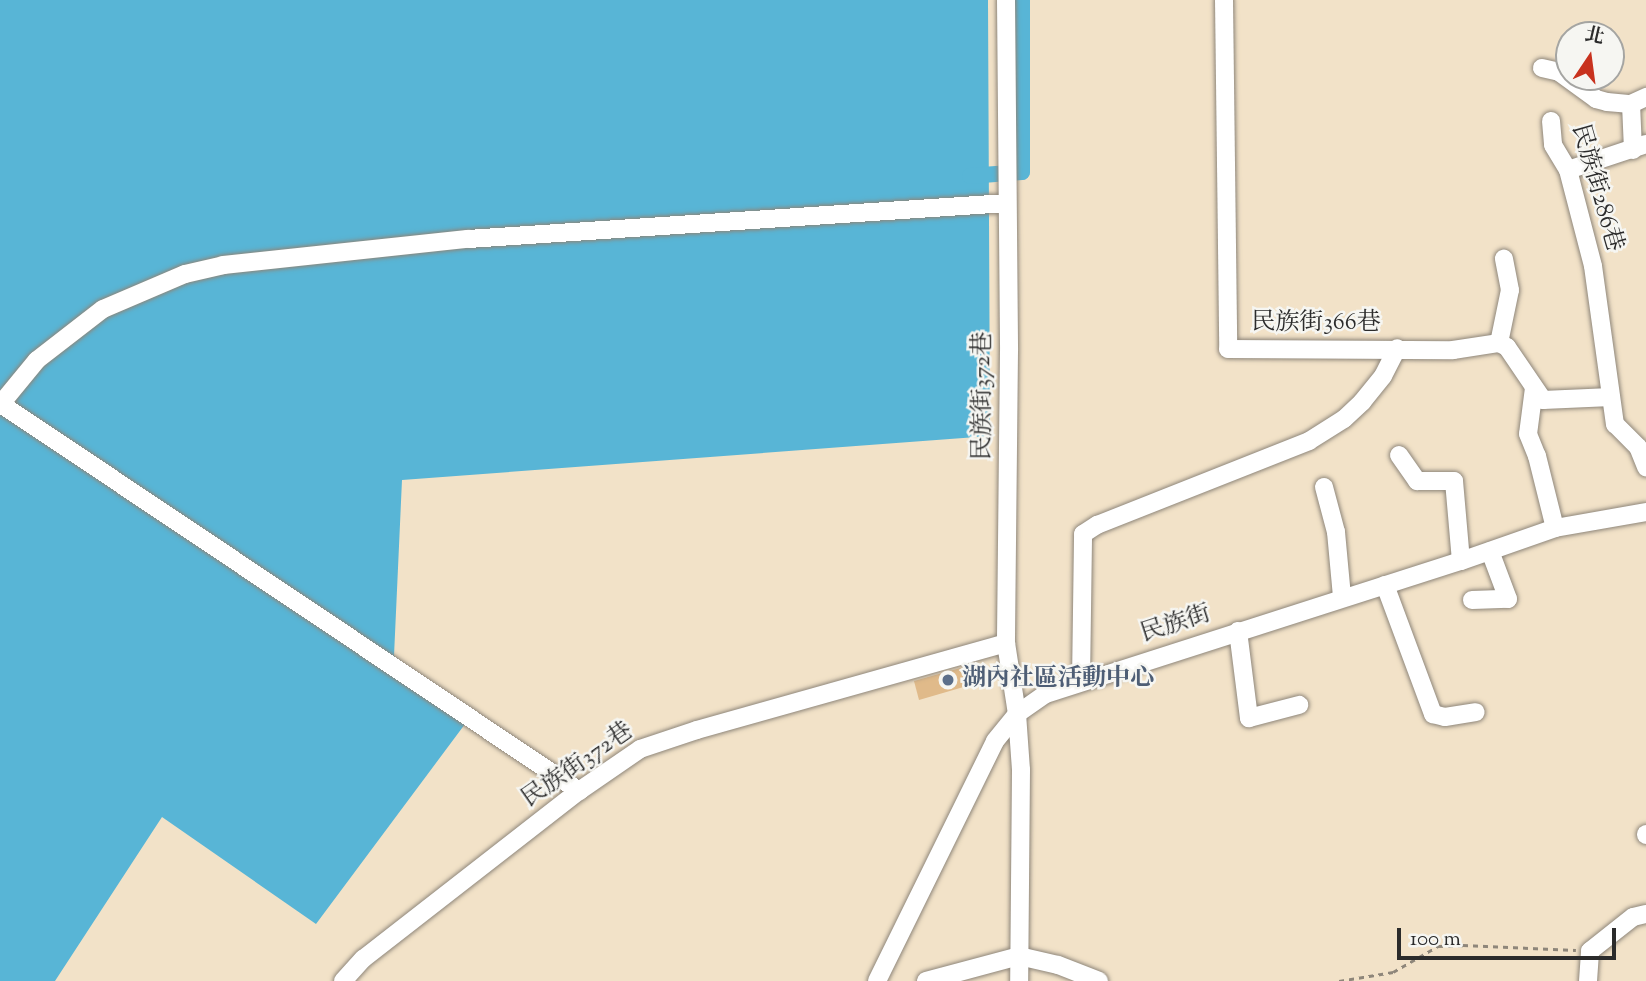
<!DOCTYPE html>
<meta charset="utf-8">
<style>
body{margin:0}
#map{position:relative;width:1646px;height:981px;overflow:hidden;background:#f2e2c8;font-family:"Sorts Mill Goudy","Noto Serif TC",serif}
div>[style]{position:absolute}
.water>*{inset:0;background:#58b5d6}
.canal>*{height:16px;margin:-8px;padding:0 8px;transform-origin:8px;border-radius:8px;background:#58b5d6}
.building>*{inset:0;background:#e0ba8a}
.path>*{height:2.5px;margin-top:-1.25px;transform-origin:0;background:repeating-linear-gradient(90deg,#8e867a 0 5px,transparent 0 10px)}
.roads{filter:drop-shadow(0 0 2px #8e867a) drop-shadow(0 0 2px #8e867a)}
.minor>*{height:18px;margin:-9px;padding:0 9px;transform-origin:9px;border-radius:9px;background:#fff}
.dots>*{width:19px;height:19px;translate:-50% -50%;box-sizing:border-box;border:4px solid #f6f6f2;border-radius:50%}
span{translate:-50% -50%;white-space:nowrap;text-align:center;line-height:1.15;-webkit-text-stroke:5px #f6f6f2;paint-order:stroke}
.street-label{font-size:24px;color:#2b2b2b}
.service-label{font-size:24px;color:#4e5e75;font-weight:700}
.left{translate:0 -50%;text-align:left}
.north{position:absolute;left:1555px;top:21px;width:70px;height:70px;box-sizing:border-box;background:#f6f6f2;border:2px solid #a5a5a2;border-radius:50%;rotate:13deg;font-size:19px;font-weight:700;line-height:28px;text-align:center;color:#2b2b2b}
.north::after{content:'';display:block;margin:auto;width:24px;height:32px;background:#c8321e;clip-path:polygon(50% 0,100% 100%,50% 72%,0 100%)}
.scale{position:absolute;left:1397px;top:928px;width:219px;height:32px;box-sizing:border-box;border:4px solid #2b2b2b;border-top:0;padding-left:9px;font-size:21px;line-height:24px;white-space:nowrap;color:#2b2b2b;-webkit-text-stroke:5px #f6f6f2;paint-order:stroke}
</style>
<div id="map">
<div class="water">
<i style="clip-path:polygon(0 0,988px 0,990px 436px,402px 480px,394px 656px,471px 716px,316px 924px,162px 817px,55px 981px,0 981px)"></i>
</div>
<div class="canal">
<i style="left:970px;top:176px;width:52px;rotate:-4.4deg"></i>
<i style="left:1022px;top:172px;width:172px;rotate:-90deg"></i>
</div>
<div class="building">
<i style="clip-path:polygon(978px 663px,984px 681px,919px 700px,914px 681px)"></i>
</div>
<div class="path">
<i style="left:1339px;top:981px;width:55px;rotate:-9.5deg"></i>
<i style="left:1393px;top:972px;width:52px;rotate:-30deg"></i>
<i style="left:1438px;top:946px;width:25px;rotate:-2deg"></i>
<i style="left:1463px;top:945px;width:113px;rotate:2.5deg"></i>
</div>
<div class="roads">
<div class="minor">
<i style="left:1006px;top:0;width:351px;rotate:89.5deg"></i>
<i style="left:1009px;top:351px;width:292px;rotate:90.6deg"></i>
<i style="left:1006px;top:643px;width:72px;rotate:81.2deg"></i>
<i style="left:1017px;top:714px;width:56px;rotate:85.9deg"></i>
<i style="left:1021px;top:770px;width:211px;rotate:90.5deg"></i>
<i style="left:1224px;top:0;width:349px;rotate:89.3deg"></i>
<i style="left:1228px;top:349px;width:225px;rotate:0.3deg"></i>
<i style="left:1453px;top:350px;width:47px;rotate:-8.7deg"></i>
<i style="left:1499px;top:343px;width:9px;rotate:27deg"></i>
<i style="left:1507px;top:347px;width:64px;rotate:55.8deg"></i>
<i style="left:1543px;top:400px;width:68px;rotate:-2.5deg"></i>
<i style="left:1542px;top:68px;width:17px;rotate:13deg"></i>
<i style="left:1559px;top:72px;width:46px;rotate:36.1deg"></i>
<i style="left:1596px;top:99px;width:11px;rotate:15deg"></i>
<i style="left:1607px;top:102px;width:24px;rotate:5deg"></i>
<i style="left:1631px;top:104px;width:17px;rotate:-25deg"></i>
<i style="left:1631px;top:104px;width:46px;rotate:87.5deg"></i>
<i style="left:1551px;top:121px;width:24px;rotate:85deg"></i>
<i style="left:1553px;top:145px;width:29px;rotate:59deg"></i>
<i style="left:1568px;top:170px;width:99px;rotate:75.4deg"></i>
<i style="left:1593px;top:266px;width:160px;rotate:82.1deg"></i>
<i style="left:1615px;top:424px;width:33px;rotate:45deg"></i>
<i style="left:1638px;top:447px;width:22px;rotate:68deg"></i>
<i style="left:1568px;top:170px;width:82px;rotate:-18.4deg"></i>
<i style="left:1499px;top:343px;width:54px;rotate:-78.3deg"></i>
<i style="left:1510px;top:290px;width:32px;rotate:-101deg"></i>
<i style="left:1534px;top:388px;width:46px;rotate:97.4deg"></i>
<i style="left:1528px;top:434px;width:24px;rotate:68deg"></i>
<i style="left:1537px;top:456px;width:74px;rotate:76deg"></i>
<i style="left:1px;top:404px;width:696px;rotate:33.8deg"></i>
<i style="left:0;top:405px;width:58px;rotate:-50.6deg"></i>
<i style="left:37px;top:360px;width:83px;rotate:-37.7deg"></i>
<i style="left:103px;top:309px;width:89px;rotate:-23.1deg"></i>
<i style="left:185px;top:274px;width:39px;rotate:-13deg"></i>
<i style="left:223px;top:265px;width:246px;rotate:-6.1deg"></i>
<i style="left:468px;top:239px;width:540px;rotate:-3.82deg"></i>
<i style="left:1399px;top:455px;width:32px;rotate:55deg"></i>
<i style="left:1417px;top:481px;width:37px"></i>
<i style="left:1454px;top:481px;width:80px;rotate:85deg"></i>
<i style="left:1324px;top:487px;width:47px;rotate:75.1deg"></i>
<i style="left:1336px;top:532px;width:65px;rotate:84.7deg"></i>
<i style="left:1385px;top:585px;width:138px;rotate:69.6deg"></i>
<i style="left:1433px;top:714px;width:12px;rotate:14deg"></i>
<i style="left:1445px;top:717px;width:31px;rotate:-9deg"></i>
<i style="left:1472px;top:600px;width:36px;rotate:-2deg"></i>
<i style="left:1508px;top:599px;width:51px;rotate:-110.6deg"></i>
<i style="left:1238px;top:631px;width:88px;rotate:82.8deg"></i>
<i style="left:1249px;top:718px;width:52px;rotate:-14.6deg"></i>
<i style="left:1081px;top:682px;width:148px;rotate:-89.2deg"></i>
<i style="left:1083px;top:534px;width:17px;rotate:-33deg"></i>
<i style="left:1097px;top:525px;width:228px;rotate:-21.6deg"></i>
<i style="left:1309px;top:441px;width:41px;rotate:-32.2deg"></i>
<i style="left:1344px;top:419px;width:25px;rotate:-43deg"></i>
<i style="left:1362px;top:402px;width:33px;rotate:-51deg"></i>
<i style="left:1383px;top:376px;width:31px;rotate:-63deg"></i>
<i style="left:1646px;top:834px;width:1px;rotate:90deg"></i>
<i style="left:343px;top:981px;width:30px;rotate:-48deg"></i>
<i style="left:363px;top:959px;width:274px;rotate:-37.9deg"></i>
<i style="left:579px;top:791px;width:74px;rotate:-34.5deg"></i>
<i style="left:640px;top:749px;width:60px;rotate:-18.4deg"></i>
<i style="left:697px;top:730px;width:321px;rotate:-15.7deg"></i>
<i style="left:877px;top:981px;width:267px;rotate:-63.8deg"></i>
<i style="left:995px;top:741px;width:35px;rotate:-51deg"></i>
<i style="left:1017px;top:714px;width:35px;rotate:-35deg"></i>
<i style="left:1046px;top:694px;width:436px;rotate:-17.8deg"></i>
<i style="left:1461px;top:561px;width:100px;rotate:-19.3deg"></i>
<i style="left:1555px;top:528px;width:92px;rotate:-10deg"></i>
<i style="left:926px;top:981px;width:96px;rotate:-15deg"></i>
<i style="left:1019px;top:956px;width:40px;rotate:13deg"></i>
<i style="left:1058px;top:965px;width:44px;rotate:21.3deg"></i>
<i style="left:1588px;top:981px;width:30px;rotate:-86deg"></i>
<i style="left:1590px;top:951px;width:55px;rotate:-38.3deg"></i>
<i style="left:1633px;top:917px;width:13px;rotate:-13deg"></i>
</div>
</div>
<div class="dots">
<i style="left:948px;top:680px;background:#5c6f8a"></i>
</div>
<div class="street-label">
<span style="left:1596px;top:188px;rotate:74deg">民族街286巷</span>
<span style="left:1316px;top:324px">民族街366巷</span>
<span style="left:984px;top:396px;rotate:-90deg">民族街372巷</span>
<span style="left:1176px;top:625px;rotate:-18deg">民族街</span>
<span style="left:578px;top:766px;rotate:-35deg">民族街372巷</span>
</div>
<div class="service-label">
<span class="left" style="left:962px;top:680px">湖內社區活動中心</span>
</div>
<div class="north">北</div>
<div class="scale">100 m</div>
</div>
